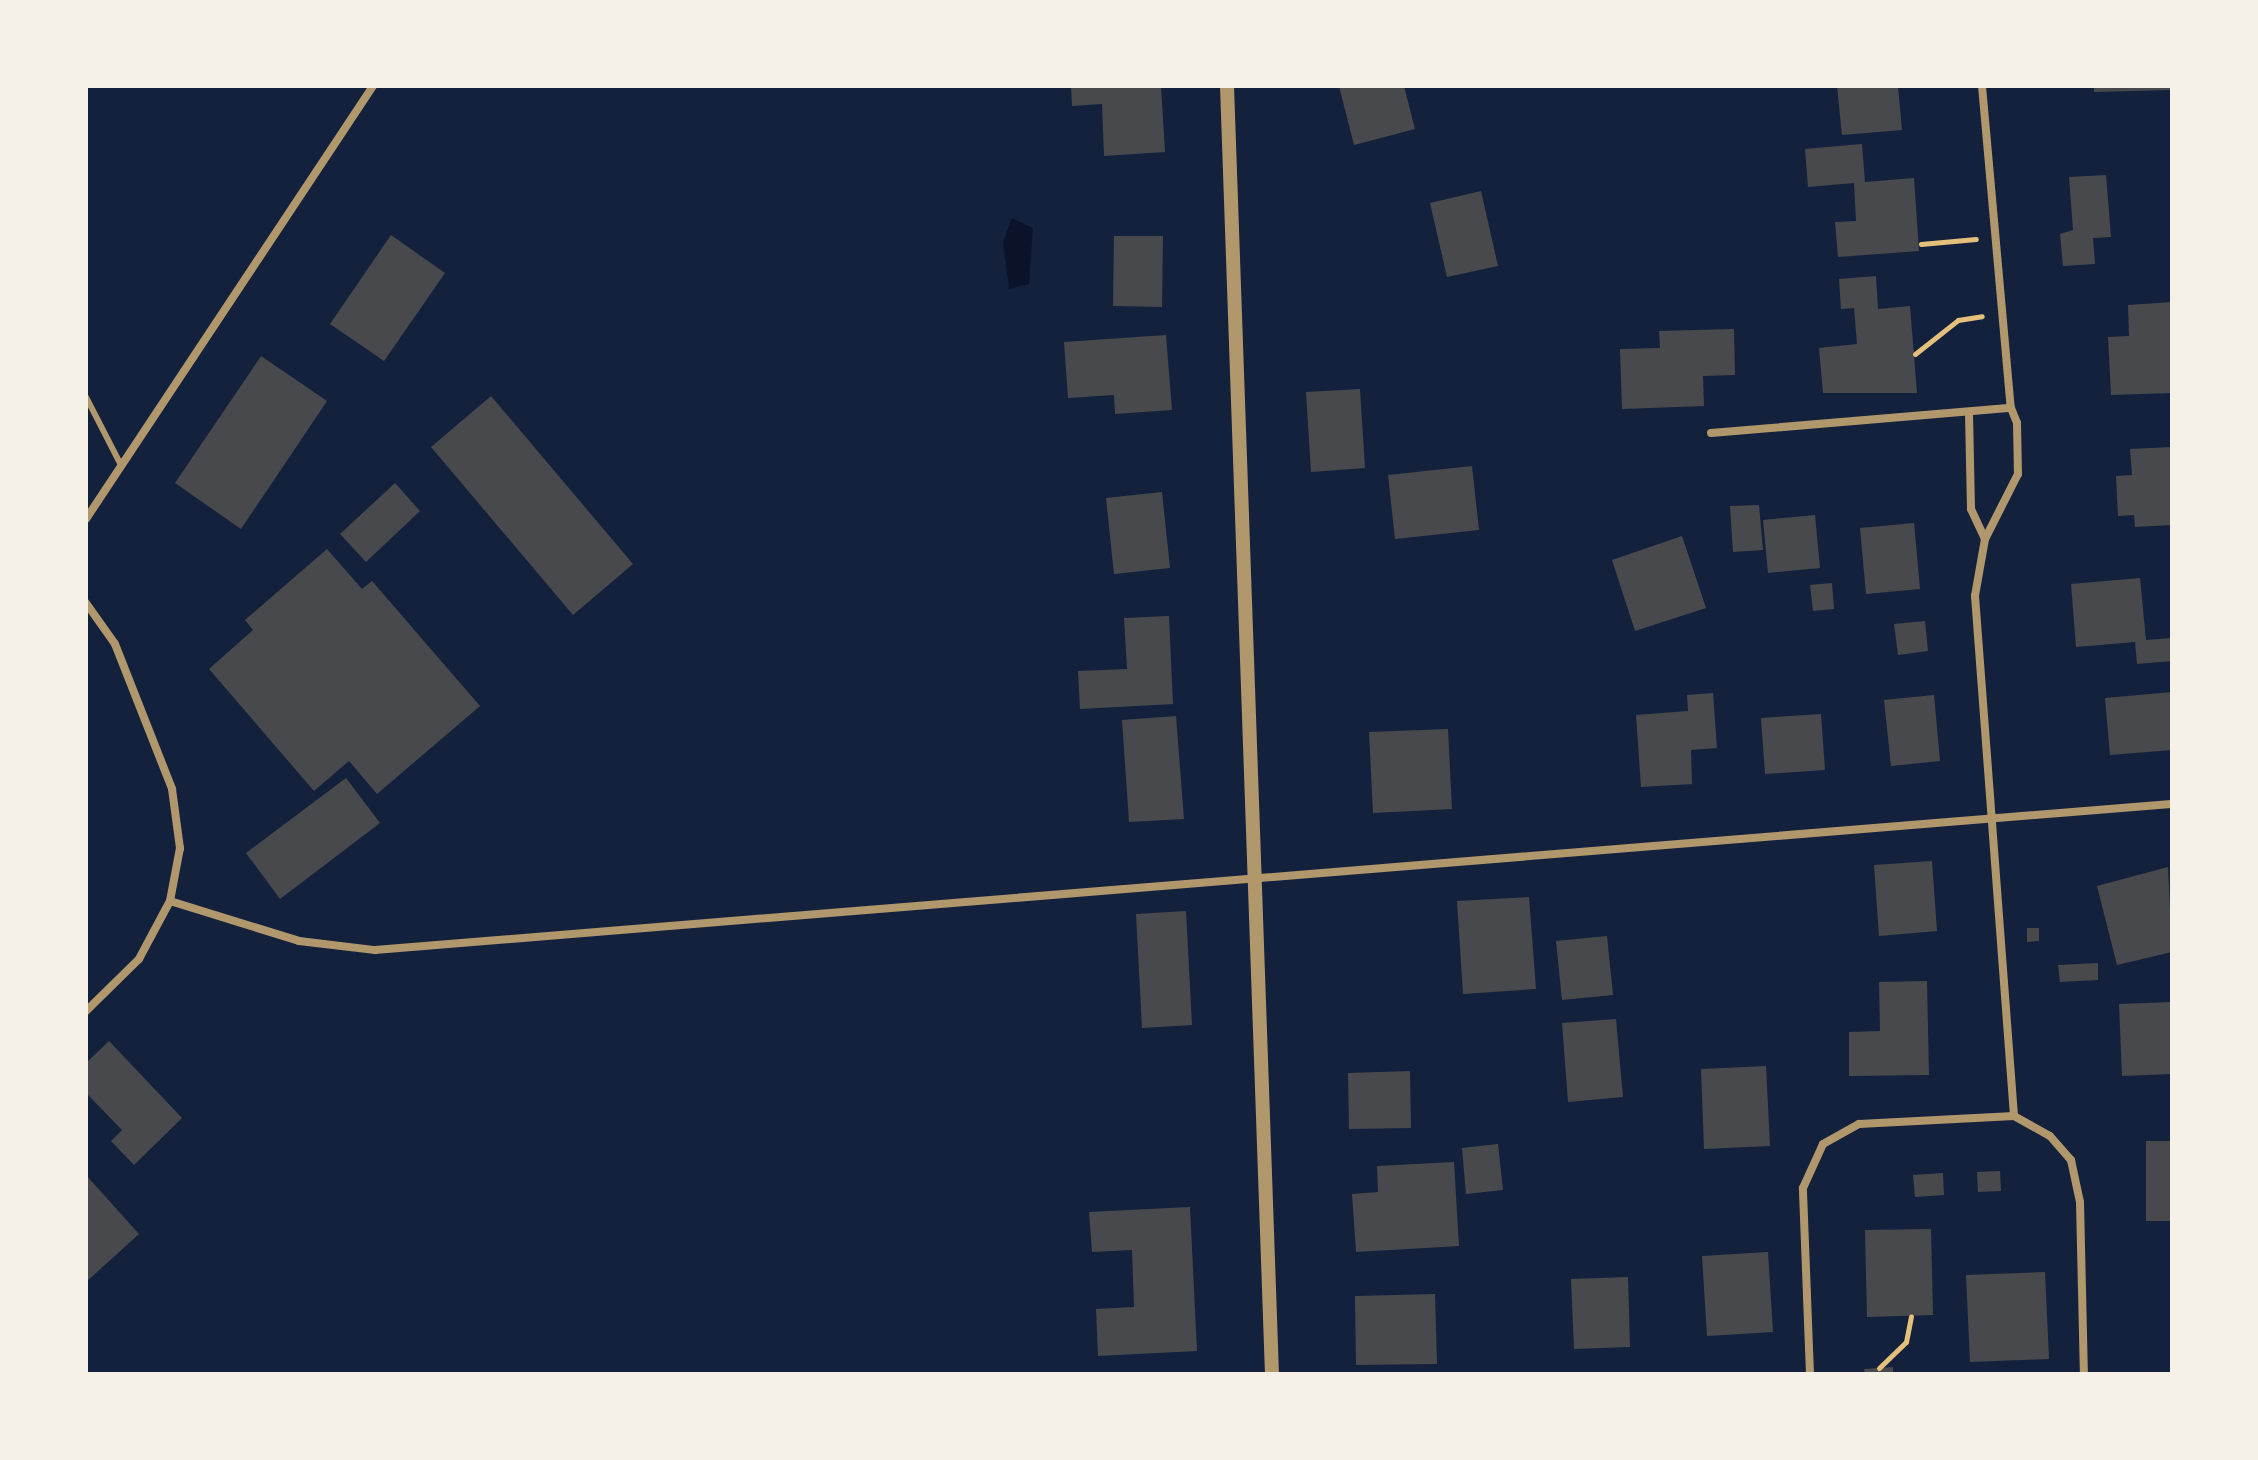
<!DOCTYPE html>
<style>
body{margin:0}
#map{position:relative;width:2258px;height:1460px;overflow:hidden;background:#14213d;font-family:Figtree,sans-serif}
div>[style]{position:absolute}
.water>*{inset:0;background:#0b132b}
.building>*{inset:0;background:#48494c}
.path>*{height:5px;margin:-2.5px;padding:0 2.5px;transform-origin:2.5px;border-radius:2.5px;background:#e5c07b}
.service>*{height:6px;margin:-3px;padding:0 3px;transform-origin:3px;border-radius:3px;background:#b1986c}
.minor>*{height:8px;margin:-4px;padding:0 4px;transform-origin:4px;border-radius:4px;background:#b1986c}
.tertiary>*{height:14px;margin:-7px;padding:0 7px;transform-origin:7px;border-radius:7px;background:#b1986c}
span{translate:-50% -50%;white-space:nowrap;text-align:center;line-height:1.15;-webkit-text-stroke:8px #f6f1e7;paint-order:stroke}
.frame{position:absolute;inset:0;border:88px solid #f6f1e7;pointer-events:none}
</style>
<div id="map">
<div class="water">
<i style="clip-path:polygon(1012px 218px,1033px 228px,1029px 284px,1009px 289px,1003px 242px)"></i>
</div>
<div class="building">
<i style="clip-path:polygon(1071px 86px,1161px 86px,1165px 152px,1104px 156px,1102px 104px,1072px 106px)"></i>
<i style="clip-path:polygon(1339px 86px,1404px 86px,1415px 129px,1354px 145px)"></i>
<i style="clip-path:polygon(1837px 86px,1898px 86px,1902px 130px,1842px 135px)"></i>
<i style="clip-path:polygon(2094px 86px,2172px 86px,2172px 90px,2094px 92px)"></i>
<i style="clip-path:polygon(1862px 144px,1865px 182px,1914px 178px,1919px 251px,1838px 257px,1835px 222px,1856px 221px,1854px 183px,1808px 187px,1805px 149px)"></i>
<i style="clip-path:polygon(2106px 175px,2111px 237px,2093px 238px,2095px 264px,2063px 266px,2060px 234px,2073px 230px,2069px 177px)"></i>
<i style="clip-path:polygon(1481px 191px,1498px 266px,1447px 277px,1430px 203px)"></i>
<i style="clip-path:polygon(391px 235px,445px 273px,384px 361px,330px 324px)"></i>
<i style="clip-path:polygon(1114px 236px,1163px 236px,1162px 307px,1113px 306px)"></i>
<i style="clip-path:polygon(1876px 276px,1878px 309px,1910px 306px,1917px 393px,1823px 393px,1819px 348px,1857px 344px,1854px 308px,1841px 309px,1839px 279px)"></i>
<i style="clip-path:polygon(2172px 302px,2172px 393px,2111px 395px,2108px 337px,2129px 336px,2128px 305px)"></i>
<i style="clip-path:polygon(1734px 329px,1735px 375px,1703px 376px,1704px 406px,1622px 409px,1620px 349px,1660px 348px,1659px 331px)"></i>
<i style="clip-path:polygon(1166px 335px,1172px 410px,1115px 414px,1114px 395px,1068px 398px,1064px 342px)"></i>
<i style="clip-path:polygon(261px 356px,327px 401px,241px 529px,175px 483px)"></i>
<i style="clip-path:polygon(1360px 389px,1365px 468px,1311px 472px,1306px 392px)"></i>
<i style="clip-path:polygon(491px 396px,633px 564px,573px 615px,431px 447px)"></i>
<i style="clip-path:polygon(2172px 447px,2172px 525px,2135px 527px,2134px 515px,2118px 516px,2116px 476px,2132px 475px,2130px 449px)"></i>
<i style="clip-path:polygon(1472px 466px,1479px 530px,1395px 539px,1388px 475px)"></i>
<i style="clip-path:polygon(395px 483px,420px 511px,366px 562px,340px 534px)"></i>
<i style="clip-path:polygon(1162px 492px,1170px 568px,1114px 574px,1106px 498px)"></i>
<i style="clip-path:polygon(1759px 505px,1763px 550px,1733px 552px,1730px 506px)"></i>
<i style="clip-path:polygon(1815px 515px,1820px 568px,1768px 573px,1763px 520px)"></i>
<i style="clip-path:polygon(1914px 523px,1920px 589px,1866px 594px,1860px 528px)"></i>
<i style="clip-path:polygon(1682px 536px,1706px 608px,1635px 631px,1612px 560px)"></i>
<i style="clip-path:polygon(327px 549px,362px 589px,372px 581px,480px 706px,377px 794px,349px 761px,314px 791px,209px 669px,253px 630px,245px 620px)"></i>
<i style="clip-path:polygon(2140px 578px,2146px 640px,2172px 638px,2172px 661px,2137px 664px,2135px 642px,2076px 647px,2071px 584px)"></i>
<i style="clip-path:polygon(1832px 583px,1834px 609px,1813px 611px,1810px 585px)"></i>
<i style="clip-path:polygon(1169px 616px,1173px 704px,1080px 709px,1078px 671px,1127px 669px,1124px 618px)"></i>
<i style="clip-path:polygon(1925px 621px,1928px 651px,1898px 655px,1894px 624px)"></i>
<i style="clip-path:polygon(2172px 692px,2172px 750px,2110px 755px,2105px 698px)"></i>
<i style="clip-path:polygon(1713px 693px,1717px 748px,1691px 750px,1692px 784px,1641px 787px,1636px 715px,1688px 711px,1687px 695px)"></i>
<i style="clip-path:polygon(1934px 695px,1940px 761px,1891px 766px,1884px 700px)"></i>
<i style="clip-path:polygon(1821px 714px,1825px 770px,1765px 774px,1761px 718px)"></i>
<i style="clip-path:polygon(1176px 716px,1184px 819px,1129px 822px,1122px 720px)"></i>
<i style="clip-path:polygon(1448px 729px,1452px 809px,1373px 813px,1369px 732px)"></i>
<i style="clip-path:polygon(346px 778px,380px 823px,280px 899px,246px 853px)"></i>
<i style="clip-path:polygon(1932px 861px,1937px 931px,1879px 936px,1874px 865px)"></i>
<i style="clip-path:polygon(2168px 867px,2172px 952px,2117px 965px,2097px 886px)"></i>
<i style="clip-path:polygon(1529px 897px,1536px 989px,1463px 994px,1457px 901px)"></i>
<i style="clip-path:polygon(1186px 911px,1192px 1025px,1142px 1028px,1136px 914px)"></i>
<i style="clip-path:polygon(2027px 928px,2039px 928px,2039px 941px,2027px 942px)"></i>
<i style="clip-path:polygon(1607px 936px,1613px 995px,1562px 1000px,1556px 941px)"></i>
<i style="clip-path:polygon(2098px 963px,2098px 980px,2060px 982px,2058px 965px)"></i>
<i style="clip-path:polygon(1927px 981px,1929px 1075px,1849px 1076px,1849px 1032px,1880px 1031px,1879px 982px)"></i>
<i style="clip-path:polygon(2172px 1002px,2172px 1074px,2122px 1076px,2119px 1004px)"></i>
<i style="clip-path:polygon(1616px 1019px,1623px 1097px,1568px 1102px,1562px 1023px)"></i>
<i style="clip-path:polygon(109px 1041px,182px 1118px,134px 1165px,111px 1141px,122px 1130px,86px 1093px,86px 1063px)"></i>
<i style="clip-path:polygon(1766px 1066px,1770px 1146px,1704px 1149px,1701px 1069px)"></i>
<i style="clip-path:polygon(1410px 1071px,1411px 1128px,1349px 1129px,1348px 1073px)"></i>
<i style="clip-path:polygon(2146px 1141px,2172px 1141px,2172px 1221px,2146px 1221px)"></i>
<i style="clip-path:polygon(1498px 1144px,1503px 1190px,1466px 1194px,1462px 1148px)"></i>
<i style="clip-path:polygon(1454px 1162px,1459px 1246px,1356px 1252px,1352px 1194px,1378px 1192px,1377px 1166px)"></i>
<i style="clip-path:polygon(2000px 1171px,2001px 1191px,1978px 1192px,1977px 1172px)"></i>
<i style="clip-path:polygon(1943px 1173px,1944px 1195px,1915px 1197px,1913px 1175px)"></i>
<i style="clip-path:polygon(86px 1175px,139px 1234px,86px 1282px)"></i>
<i style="clip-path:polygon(1190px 1207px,1197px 1351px,1098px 1356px,1096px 1309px,1134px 1307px,1132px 1250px,1092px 1252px,1089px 1212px)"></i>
<i style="clip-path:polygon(1931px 1229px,1933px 1315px,1867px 1317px,1865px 1230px)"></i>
<i style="clip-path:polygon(1768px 1252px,1773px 1332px,1707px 1336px,1702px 1256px)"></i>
<i style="clip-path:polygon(2045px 1272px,2049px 1359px,1970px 1362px,1966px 1275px)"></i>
<i style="clip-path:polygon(1628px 1277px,1630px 1347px,1574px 1349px,1571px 1279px)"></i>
<i style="clip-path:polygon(1435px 1294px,1437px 1364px,1356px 1365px,1355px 1296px)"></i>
<i style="clip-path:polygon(1893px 1367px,1893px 1374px,1865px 1374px,1864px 1369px)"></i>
</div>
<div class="path">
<i style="left:1921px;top:244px;width:55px;rotate:-5.2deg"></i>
<i style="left:1915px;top:354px;width:55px;rotate:-38.3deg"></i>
<i style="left:1958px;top:320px;width:24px;rotate:-9deg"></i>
<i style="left:1879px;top:1368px;width:37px;rotate:-44deg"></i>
<i style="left:1906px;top:1342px;width:26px;rotate:-79deg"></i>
</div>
<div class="service">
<i style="left:86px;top:397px;width:76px;rotate:62.8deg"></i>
</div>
<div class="minor">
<i style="left:1982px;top:86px;width:323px;rotate:84.9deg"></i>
<i style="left:1969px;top:413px;width:96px;rotate:88.8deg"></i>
<i style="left:1971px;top:509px;width:33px;rotate:65deg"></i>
<i style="left:1711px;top:433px;width:301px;rotate:-4.8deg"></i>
<i style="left:2011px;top:408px;width:16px;rotate:68deg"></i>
<i style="left:2017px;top:423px;width:51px;rotate:88.9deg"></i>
<i style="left:2018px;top:474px;width:73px;rotate:116.9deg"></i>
<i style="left:1985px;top:539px;width:58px;rotate:100deg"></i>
<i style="left:1975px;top:596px;width:521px;rotate:85.71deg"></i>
<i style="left:2014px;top:1116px;width:41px;rotate:29.1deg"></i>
<i style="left:2050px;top:1136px;width:32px;rotate:49deg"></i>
<i style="left:2071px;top:1160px;width:43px;rotate:77.9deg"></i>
<i style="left:2080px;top:1202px;width:172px;rotate:88.7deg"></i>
<i style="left:86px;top:519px;width:519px;rotate:-56.46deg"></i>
<i style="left:86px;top:603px;width:50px;rotate:54.7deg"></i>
<i style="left:115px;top:644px;width:156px;rotate:68.5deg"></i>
<i style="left:172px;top:789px;width:60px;rotate:82.3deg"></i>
<i style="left:180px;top:848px;width:54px;rotate:100.7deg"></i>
<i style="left:170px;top:901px;width:66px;rotate:118.1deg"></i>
<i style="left:139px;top:959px;width:74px;rotate:135.5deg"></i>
<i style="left:170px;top:901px;width:135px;rotate:17.2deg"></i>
<i style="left:299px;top:941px;width:77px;rotate:6.8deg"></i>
<i style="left:375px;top:950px;width:1802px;rotate:-4.65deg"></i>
<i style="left:1810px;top:1374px;width:186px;rotate:-92.2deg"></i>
<i style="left:1803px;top:1188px;width:48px;rotate:-65.6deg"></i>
<i style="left:1823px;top:1144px;width:41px;rotate:-29.1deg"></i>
<i style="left:1859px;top:1124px;width:155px;rotate:-3deg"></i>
</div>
<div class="tertiary">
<i style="left:1227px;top:86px;width:1289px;rotate:88deg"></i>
</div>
<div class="frame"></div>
</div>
